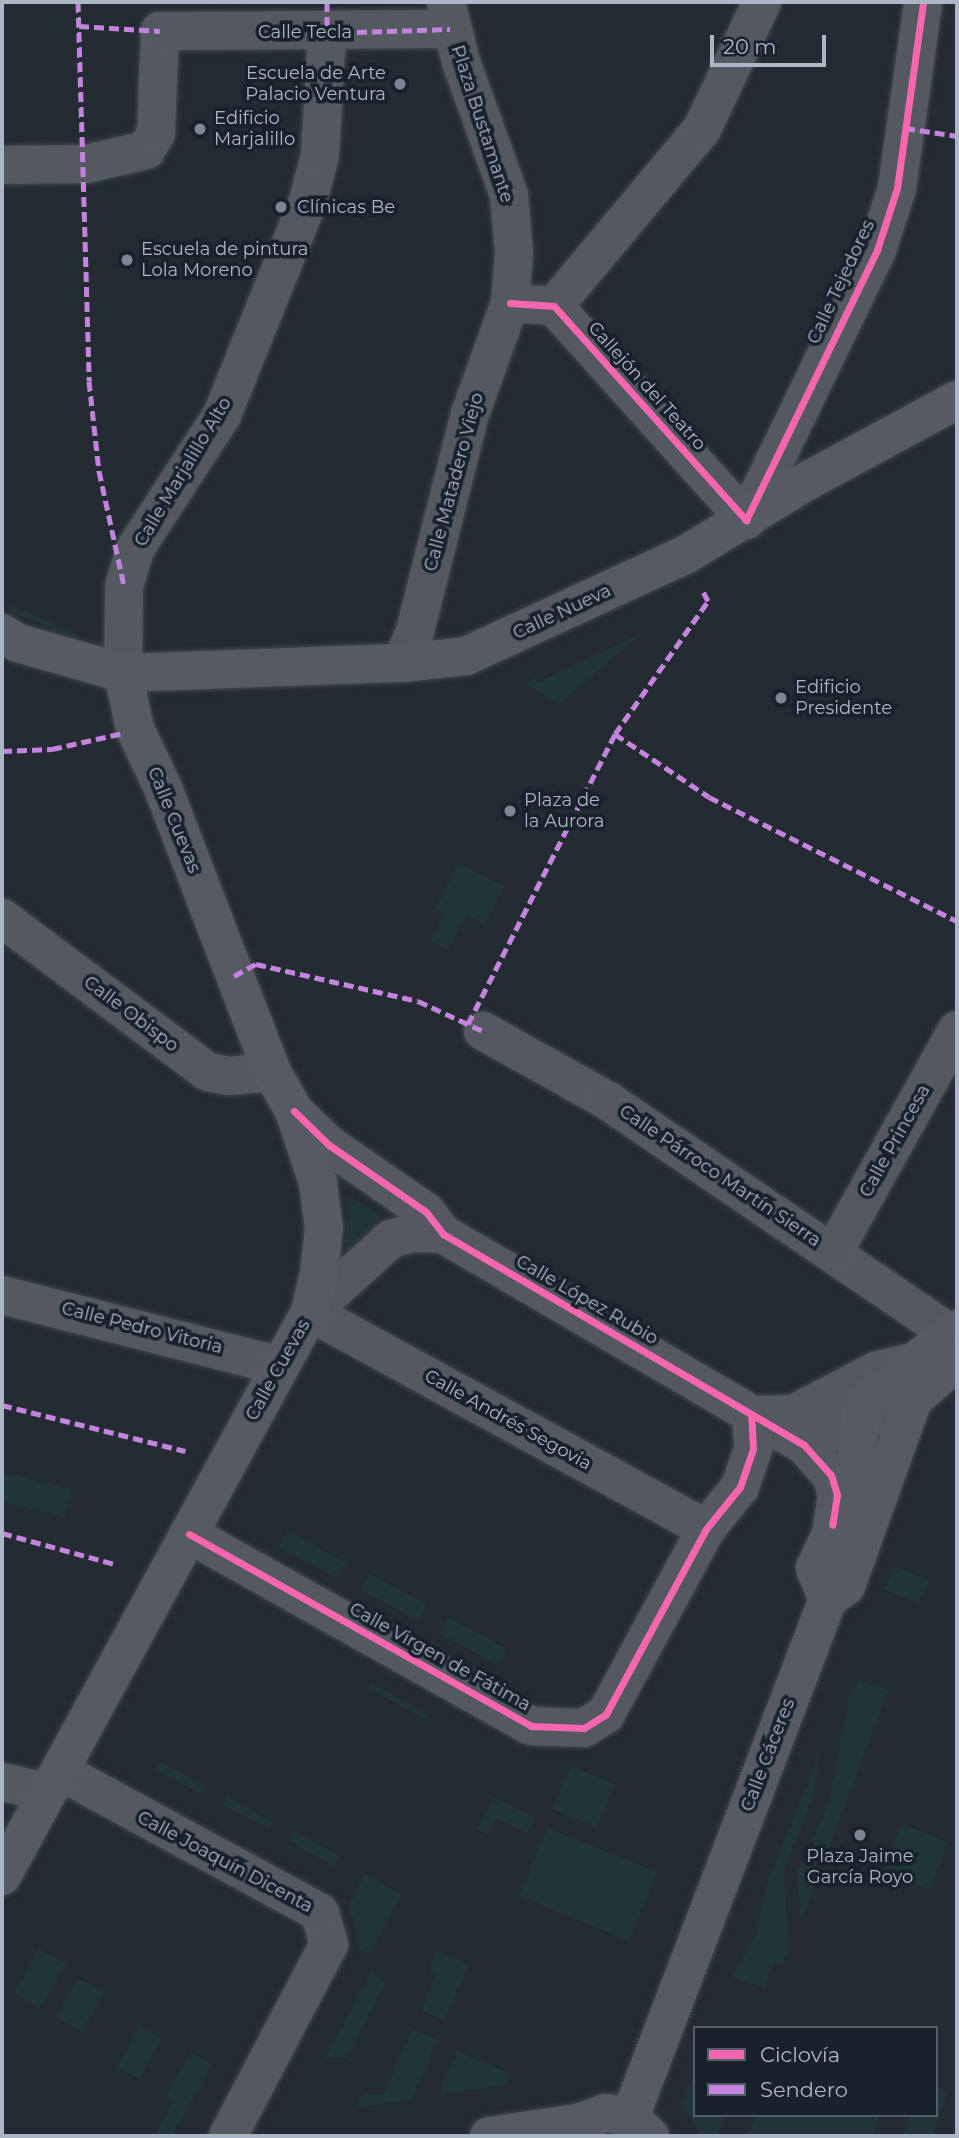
<!DOCTYPE html>
<meta charset="utf-8">
<style>
body{margin:0}
#map{position:relative;width:959px;height:2138px;overflow:hidden;background:#252b32;font-family:Montserrat,sans-serif}
div>[style]{position:absolute}
.green>*{inset:0;background:#223538}
.roads{filter:drop-shadow(0 0 2px #42474d) drop-shadow(0 0 2px #42474d)}
.minor>*{height:38px;margin:-19px;padding:0 19px;transform-origin:19px;border-radius:19px;background:#545960}
.major>*{height:38px;margin:-19px;padding:0 19px;transform-origin:19px;border-radius:19px;background:#565b63}
.quiet>*{height:5px;margin-top:-2.5px;transform-origin:0;background:repeating-linear-gradient(90deg,#c483df 0 10px,transparent 0 15px)}
.cycleway>*{height:7px;margin:-3.5px;padding:0 3.5px;transform-origin:3.5px;border-radius:3.5px;background:#f766af}
.dots>*{width:19px;height:19px;translate:-50% -50%;box-sizing:border-box;border:4px solid #18222d;border-radius:50%}
span{translate:-50% -50%;white-space:nowrap;text-align:center;line-height:1.15;-webkit-text-stroke:7px #18222d;paint-order:stroke}
.street-label{font-size:18px;color:#acb7c5}
.poi-label{font-size:18px;color:#acb7c5}
.right{translate:-100% -50%;text-align:right}
.left{translate:0 -50%;text-align:left}
.frame{position:absolute;inset:0;border:4px solid #acb7c5;pointer-events:none}
.legend{position:absolute;left:693px;top:2026px;width:245px;height:91px;box-sizing:border-box;background:#18222d;border:2px solid #535e6a;margin:0;padding:9px 12px;list-style:none;font-size:21px;color:#acb7c5}
.legend li{display:flex;align-items:center;gap:14px;height:35px}
.legend b{width:35px;border:2px solid #535e6a}
.scale{position:absolute;left:710px;top:35px;width:116px;height:32px;box-sizing:border-box;border:4px solid #acb7c5;border-top:0;padding-left:9px;font-size:21px;line-height:24px;white-space:nowrap;color:#acb7c5;-webkit-text-stroke:5px #18222d;paint-order:stroke}
</style>
<div id="map">
<div class="green">
<i style="clip-path:polygon(12px 606px,79px 634px,77px 639px,10px 611px)"></i>
<i style="clip-path:polygon(642px 633px,559px 704px,528px 685px,534px 675px,538px 682px)"></i>
<i style="clip-path:polygon(458px 863px,504px 886px,485px 924px,466px 915px,448px 950px,431px 941px,444px 914px,435px 909px)"></i>
<i style="clip-path:polygon(348px 1195px,381px 1216px,345px 1260px)"></i>
<i style="clip-path:polygon(2px 1472px,72px 1489px,65px 1517px,2px 1502px)"></i>
<i style="clip-path:polygon(288px 1531px,346px 1563px,337px 1578px,279px 1547px)"></i>
<i style="clip-path:polygon(894px 1566px,929px 1580px,920px 1603px,885px 1590px)"></i>
<i style="clip-path:polygon(369px 1573px,427px 1605px,418px 1621px,360px 1589px)"></i>
<i style="clip-path:polygon(449px 1618px,507px 1649px,498px 1665px,440px 1634px)"></i>
<i style="clip-path:polygon(860px 1680px,888px 1690px,801px 1922px,796px 1873px,828px 1805px,850px 1694px)"></i>
<i style="clip-path:polygon(370px 1683px,429px 1715px,426px 1720px,368px 1688px)"></i>
<i style="clip-path:polygon(820px 1752px,812px 1801px,783px 1873px,790px 1947px,783px 1965px,774px 1962px,764px 1988px,731px 1976px,756px 1936px,767px 1883px)"></i>
<i style="clip-path:polygon(160px 1762px,205px 1786px,201px 1794px,155px 1769px)"></i>
<i style="clip-path:polygon(571px 1766px,615px 1784px,597px 1828px,552px 1809px)"></i>
<i style="clip-path:polygon(228px 1797px,273px 1822px,270px 1829px,223px 1805px)"></i>
<i style="clip-path:polygon(494px 1797px,535px 1818px,528px 1833px,497px 1818px,488px 1835px,477px 1830px)"></i>
<i style="clip-path:polygon(902px 1824px,948px 1842px,930px 1890px,884px 1872px)"></i>
<i style="clip-path:polygon(547px 1828px,657px 1872px,629px 1941px,520px 1896px)"></i>
<i style="clip-path:polygon(294px 1831px,340px 1856px,334px 1866px,289px 1841px)"></i>
<i style="clip-path:polygon(365px 1873px,401px 1895px,369px 1954px,358px 1949px,360px 1936px,348px 1907px)"></i>
<i style="clip-path:polygon(39px 1949px,66px 1964px,40px 2009px,14px 1993px)"></i>
<i style="clip-path:polygon(437px 1951px,469px 1965px,444px 2021px,421px 2010px,437px 1974px,429px 1970px)"></i>
<i style="clip-path:polygon(371px 1973px,386px 1983px,346px 2058px,325px 2058px)"></i>
<i style="clip-path:polygon(78px 1978px,104px 1992px,82px 2032px,56px 2017px)"></i>
<i style="clip-path:polygon(140px 2026px,162px 2038px,139px 2079px,118px 2067px)"></i>
<i style="clip-path:polygon(412px 2029px,437px 2040px,412px 2100px,355px 2108px,362px 2094px,384px 2094px)"></i>
<i style="clip-path:polygon(457px 2051px,509px 2073px,506px 2085px,439px 2094px)"></i>
<i style="clip-path:polygon(191px 2052px,212px 2065px,172px 2136px,154px 2136px,174px 2100px,166px 2095px)"></i>
<i style="clip-path:polygon(695px 2076px,695px 2115px,725px 2115px,717px 2136px,702px 2136px,681px 2103px)"></i>
<i style="clip-path:polygon(936px 2088px,948px 2092px,932px 2136px,903px 2136px,911px 2115px,936px 2115px)"></i>
<i style="clip-path:polygon(756px 2115px,880px 2115px,872px 2136px,748px 2136px)"></i>
</div>
<div class="roads">
<div class="minor">
<i style="left:2px;top:165px;width:84px;rotate:-0.7deg"></i>
<i style="left:86px;top:164px;width:62px;rotate:-13.1deg"></i>
<i style="left:146px;top:150px;width:20px;rotate:-60deg"></i>
<i style="left:156px;top:133px;width:102px;rotate:-87.8deg"></i>
<i style="left:160px;top:31px;width:290px;rotate:-0.4deg"></i>
<i style="left:510px;top:303px;width:44px;rotate:3.9deg"></i>
<i style="left:554px;top:306px;width:288px;rotate:48.1deg"></i>
<i style="left:746px;top:520px;width:300px;rotate:-64.1deg"></i>
<i style="left:877px;top:250px;width:65px;rotate:-72.1deg"></i>
<i style="left:897px;top:188px;width:188px;rotate:-82deg"></i>
<i style="left:554px;top:306px;width:231px;rotate:-50.1deg"></i>
<i style="left:702px;top:129px;width:140px;rotate:-64.7deg"></i>
<i style="left:402px;top:663px;width:35px;rotate:-68deg"></i>
<i style="left:415px;top:631px;width:224px;rotate:-75.8deg"></i>
<i style="left:470px;top:414px;width:118px;rotate:-70.2deg"></i>
<i style="left:510px;top:303px;width:50px;rotate:-85.4deg"></i>
<i style="left:514px;top:253px;width:58px;rotate:-94.9deg"></i>
<i style="left:509px;top:195px;width:141px;rotate:-109.8deg"></i>
<i style="left:461px;top:62px;width:62px;rotate:-104deg"></i>
<i style="left:123px;top:673px;width:87px;rotate:-89.3deg"></i>
<i style="left:124px;top:586px;width:39px;rotate:-73deg"></i>
<i style="left:135px;top:549px;width:160px;rotate:-57deg"></i>
<i style="left:222px;top:415px;width:231px;rotate:-68.1deg"></i>
<i style="left:308px;top:201px;width:48px;rotate:-75.4deg"></i>
<i style="left:320px;top:155px;width:122px;rotate:-86.7deg"></i>
<i style="left:2px;top:918px;width:257px;rotate:36.8deg"></i>
<i style="left:208px;top:1072px;width:21px;rotate:11deg"></i>
<i style="left:229px;top:1076px;width:43px;rotate:-5.3deg"></i>
<i style="left:483px;top:1031px;width:143px;rotate:29.2deg"></i>
<i style="left:608px;top:1101px;width:412px;rotate:34.2deg"></i>
<i style="left:294px;top:1111px;width:49px;rotate:44.2deg"></i>
<i style="left:329px;top:1145px;width:118px;rotate:34.6deg"></i>
<i style="left:426px;top:1212px;width:28px;rotate:52deg"></i>
<i style="left:443px;top:1234px;width:418px;rotate:30.3deg"></i>
<i style="left:804px;top:1445px;width:40px;rotate:48deg"></i>
<i style="left:831px;top:1475px;width:21px;rotate:73deg"></i>
<i style="left:837px;top:1495px;width:30px;rotate:99deg"></i>
<i style="left:443px;top:1234px;width:30px;rotate:-178deg"></i>
<i style="left:413px;top:1233px;width:23px;rotate:165deg"></i>
<i style="left:391px;top:1239px;width:109px;rotate:138deg"></i>
<i style="left:310px;top:1312px;width:452px;rotate:28.7deg"></i>
<i style="left:833px;top:1253px;width:255px;rotate:-60.9deg"></i>
<i style="left:2px;top:1295px;width:287px;rotate:14.3deg"></i>
<i style="left:751px;top:1415px;width:42px;rotate:-1.4deg"></i>
<i style="left:793px;top:1414px;width:96px;rotate:-27.4deg"></i>
<i style="left:878px;top:1370px;width:37px;rotate:-13deg"></i>
<i style="left:804px;top:1445px;width:118px;rotate:-22.4deg"></i>
<i style="left:189px;top:1534px;width:392px;rotate:29.3deg"></i>
<i style="left:531px;top:1726px;width:53px;rotate:2.2deg"></i>
<i style="left:584px;top:1728px;width:26px;rotate:-32deg"></i>
<i style="left:606px;top:1714px;width:210px;rotate:-61.6deg"></i>
<i style="left:706px;top:1529px;width:54px;rotate:-51deg"></i>
<i style="left:740px;top:1487px;width:40px;rotate:-71.1deg"></i>
<i style="left:753px;top:1449px;width:34px;rotate:-93deg"></i>
<i style="left:60px;top:1771px;width:296px;rotate:28.6deg"></i>
<i style="left:320px;top:1913px;width:32px;rotate:74deg"></i>
<i style="left:329px;top:1944px;width:217px;rotate:117.7deg"></i>
<i style="left:2px;top:1782px;width:46px;rotate:12.5deg"></i>
</div>
<div class="major">
<i style="left:2px;top:633px;width:19px;rotate:32deg"></i>
<i style="left:18px;top:643px;width:109px;rotate:15.9deg"></i>
<i style="left:123px;top:673px;width:279px;rotate:-2.1deg"></i>
<i style="left:402px;top:663px;width:64px;rotate:-6.2deg"></i>
<i style="left:466px;top:656px;width:241px;rotate:-24.8deg"></i>
<i style="left:685px;top:555px;width:145px;rotate:-31.2deg"></i>
<i style="left:809px;top:480px;width:168px;rotate:-28.4deg"></i>
<i style="left:828px;top:1599px;width:34px;rotate:-113deg"></i>
<i style="left:815px;top:1568px;width:90px;rotate:-65.1deg"></i>
<i style="left:853px;top:1486px;width:80px;rotate:-83.5deg"></i>
<i style="left:862px;top:1407px;width:16px;rotate:-52deg"></i>
<i style="left:872px;top:1394px;width:32px;rotate:-22deg"></i>
<i style="left:902px;top:1382px;width:23px;rotate:-59deg"></i>
<i style="left:914px;top:1362px;width:54px;rotate:-37.5deg"></i>
<i style="left:2px;top:1876px;width:643px;rotate:-61.36deg"></i>
<i style="left:310px;top:1312px;width:40px;rotate:-77deg"></i>
<i style="left:319px;top:1273px;width:45px;rotate:-83.7deg"></i>
<i style="left:324px;top:1228px;width:45px;rotate:-97.6deg"></i>
<i style="left:318px;top:1183px;width:76px;rotate:-108.4deg"></i>
<i style="left:294px;top:1111px;width:45px;rotate:-119.4deg"></i>
<i style="left:272px;top:1072px;width:302px;rotate:-111deg"></i>
<i style="left:164px;top:790px;width:68px;rotate:-115.4deg"></i>
<i style="left:135px;top:729px;width:57px;rotate:-102.1deg"></i>
<i style="left:630px;top:2117px;width:555px;rotate:-69.08deg"></i>
<i style="left:828px;top:1599px;width:22px;rotate:-36deg"></i>
<i style="left:846px;top:1586px;width:198px;rotate:-70.2deg"></i>
<i style="left:913px;top:1400px;width:59px;rotate:-41.6deg"></i>
<i style="left:489px;top:2136px;width:90px;rotate:-8.3deg"></i>
<i style="left:567px;top:2136px;width:17px;rotate:-50deg"></i>
<i style="left:578px;top:2123px;width:29px;rotate:-20deg"></i>
<i style="left:605px;top:2113px;width:25px;rotate:9deg"></i>
<i style="left:630px;top:2117px;width:28px;rotate:44deg"></i>
</div>
</div>
<div class="quiet">
<i style="left:78px;top:2px;width:379px;rotate:88.3deg"></i>
<i style="left:89px;top:381px;width:91px;rotate:83.7deg"></i>
<i style="left:99px;top:471px;width:118px;rotate:77.7deg"></i>
<i style="left:327px;top:2px;width:31px;rotate:90deg"></i>
<i style="left:327px;top:33px;width:123px;rotate:-1.9deg"></i>
<i style="left:79px;top:26px;width:81px;rotate:3.5deg"></i>
<i style="left:905px;top:128px;width:53px;rotate:8.7deg"></i>
<i style="left:615px;top:734px;width:113px;rotate:33.8deg"></i>
<i style="left:709px;top:797px;width:277px;rotate:26.6deg"></i>
<i style="left:2px;top:751px;width:50px;rotate:-2.3deg"></i>
<i style="left:52px;top:749px;width:73px;rotate:-12.7deg"></i>
<i style="left:234px;top:976px;width:25px;rotate:-29deg"></i>
<i style="left:256px;top:964px;width:166px;rotate:12.9deg"></i>
<i style="left:418px;top:1001px;width:72px;rotate:24.8deg"></i>
<i style="left:468px;top:1024px;width:325px;rotate:-63.1deg"></i>
<i style="left:615px;top:734px;width:162px;rotate:-55deg"></i>
<i style="left:708px;top:601px;width:13px;rotate:-117deg"></i>
<i style="left:2px;top:1405px;width:189px;rotate:14.1deg"></i>
<i style="left:2px;top:1533px;width:120px;rotate:15.4deg"></i>
</div>
<div class="cycleway">
<i style="left:510px;top:303px;width:44px;rotate:3.9deg"></i>
<i style="left:554px;top:306px;width:288px;rotate:48.1deg"></i>
<i style="left:746px;top:520px;width:300px;rotate:-64.1deg"></i>
<i style="left:877px;top:250px;width:65px;rotate:-72.1deg"></i>
<i style="left:897px;top:188px;width:188px;rotate:-82deg"></i>
<i style="left:294px;top:1111px;width:49px;rotate:44.2deg"></i>
<i style="left:329px;top:1145px;width:118px;rotate:34.6deg"></i>
<i style="left:426px;top:1212px;width:28px;rotate:52deg"></i>
<i style="left:443px;top:1234px;width:418px;rotate:30.3deg"></i>
<i style="left:804px;top:1445px;width:40px;rotate:48deg"></i>
<i style="left:831px;top:1475px;width:21px;rotate:73deg"></i>
<i style="left:837px;top:1495px;width:30px;rotate:99deg"></i>
<i style="left:189px;top:1534px;width:392px;rotate:29.3deg"></i>
<i style="left:531px;top:1726px;width:53px;rotate:2.2deg"></i>
<i style="left:584px;top:1728px;width:26px;rotate:-32deg"></i>
<i style="left:606px;top:1714px;width:210px;rotate:-61.6deg"></i>
<i style="left:706px;top:1529px;width:54px;rotate:-51deg"></i>
<i style="left:740px;top:1487px;width:40px;rotate:-71.1deg"></i>
<i style="left:753px;top:1449px;width:34px;rotate:-93deg"></i>
</div>
<div class="dots">
<i style="left:400px;top:84px;background:#7d8692"></i>
<i style="left:200px;top:129px;background:#7d8692"></i>
<i style="left:281px;top:207px;background:#7d8692"></i>
<i style="left:127px;top:260px;background:#7d8692"></i>
<i style="left:781px;top:698px;background:#7d8692"></i>
<i style="left:510px;top:811px;background:#7d8692"></i>
<i style="left:860px;top:1835px;background:#7d8692"></i>
</div>
<div class="street-label">
<span style="left:305px;top:32px">Calle Tecla</span>
<span style="left:482px;top:124px;rotate:72deg">Plaza Bustamante</span>
<span style="left:841px;top:282px;rotate:-65deg">Calle Tejedores</span>
<span style="left:647px;top:386px;rotate:48deg">Callejón del Teatro</span>
<span style="left:183px;top:472px;rotate:-59deg">Calle Marjalillo Alto</span>
<span style="left:454px;top:482px;rotate:-75deg">Calle Matadero Viejo</span>
<span style="left:562px;top:612px;rotate:-25deg">Calle Nueva</span>
<span style="left:174px;top:820px;rotate:68deg">Calle Cuevas</span>
<span style="left:131px;top:1014px;rotate:37deg">Calle Obispo</span>
<span style="left:895px;top:1141px;rotate:-61deg">Calle Princesa</span>
<span style="left:720px;top:1176px;rotate:34deg">Calle Párroco Martín Sierra</span>
<span style="left:587px;top:1300px;rotate:30deg">Calle López Rubio</span>
<span style="left:142px;top:1328px;rotate:14deg">Calle Pedro Vitoria</span>
<span style="left:278px;top:1370px;rotate:-61deg">Calle Cuevas</span>
<span style="left:508px;top:1420px;rotate:29deg">Calle Andrés Segovia</span>
<span style="left:440px;top:1657px;rotate:29deg">Calle Virgen de Fátima</span>
<span style="left:768px;top:1755px;rotate:-69deg">Calle Cáceres</span>
<span style="left:225px;top:1862px;rotate:28deg">Calle Joaquín Dicenta</span>
</div>
<div class="poi-label">
<span class="right" style="left:386px;top:84px">Escuela de Arte<br>Palacio Ventura</span>
<span class="left" style="left:214px;top:129px">Edificio<br>Marjalillo</span>
<span class="left" style="left:297px;top:207px">Clínicas Be</span>
<span class="left" style="left:141px;top:260px">Escuela de pintura<br>Lola Moreno</span>
<span class="left" style="left:795px;top:698px">Edificio<br>Presidente</span>
<span class="left" style="left:524px;top:811px">Plaza de<br>la Aurora</span>
<span style="left:860px;top:1867px">Plaza Jaime<br>García Royo</span>
</div>
<div class="frame"></div>
<ul class="legend">
<li><b style="height:9px;background:#f766af"></b>Ciclovía</li>
<li><b style="height:9px;background:#c483df"></b>Sendero</li>
</ul>
<div class="scale">20 m</div>
</div>
